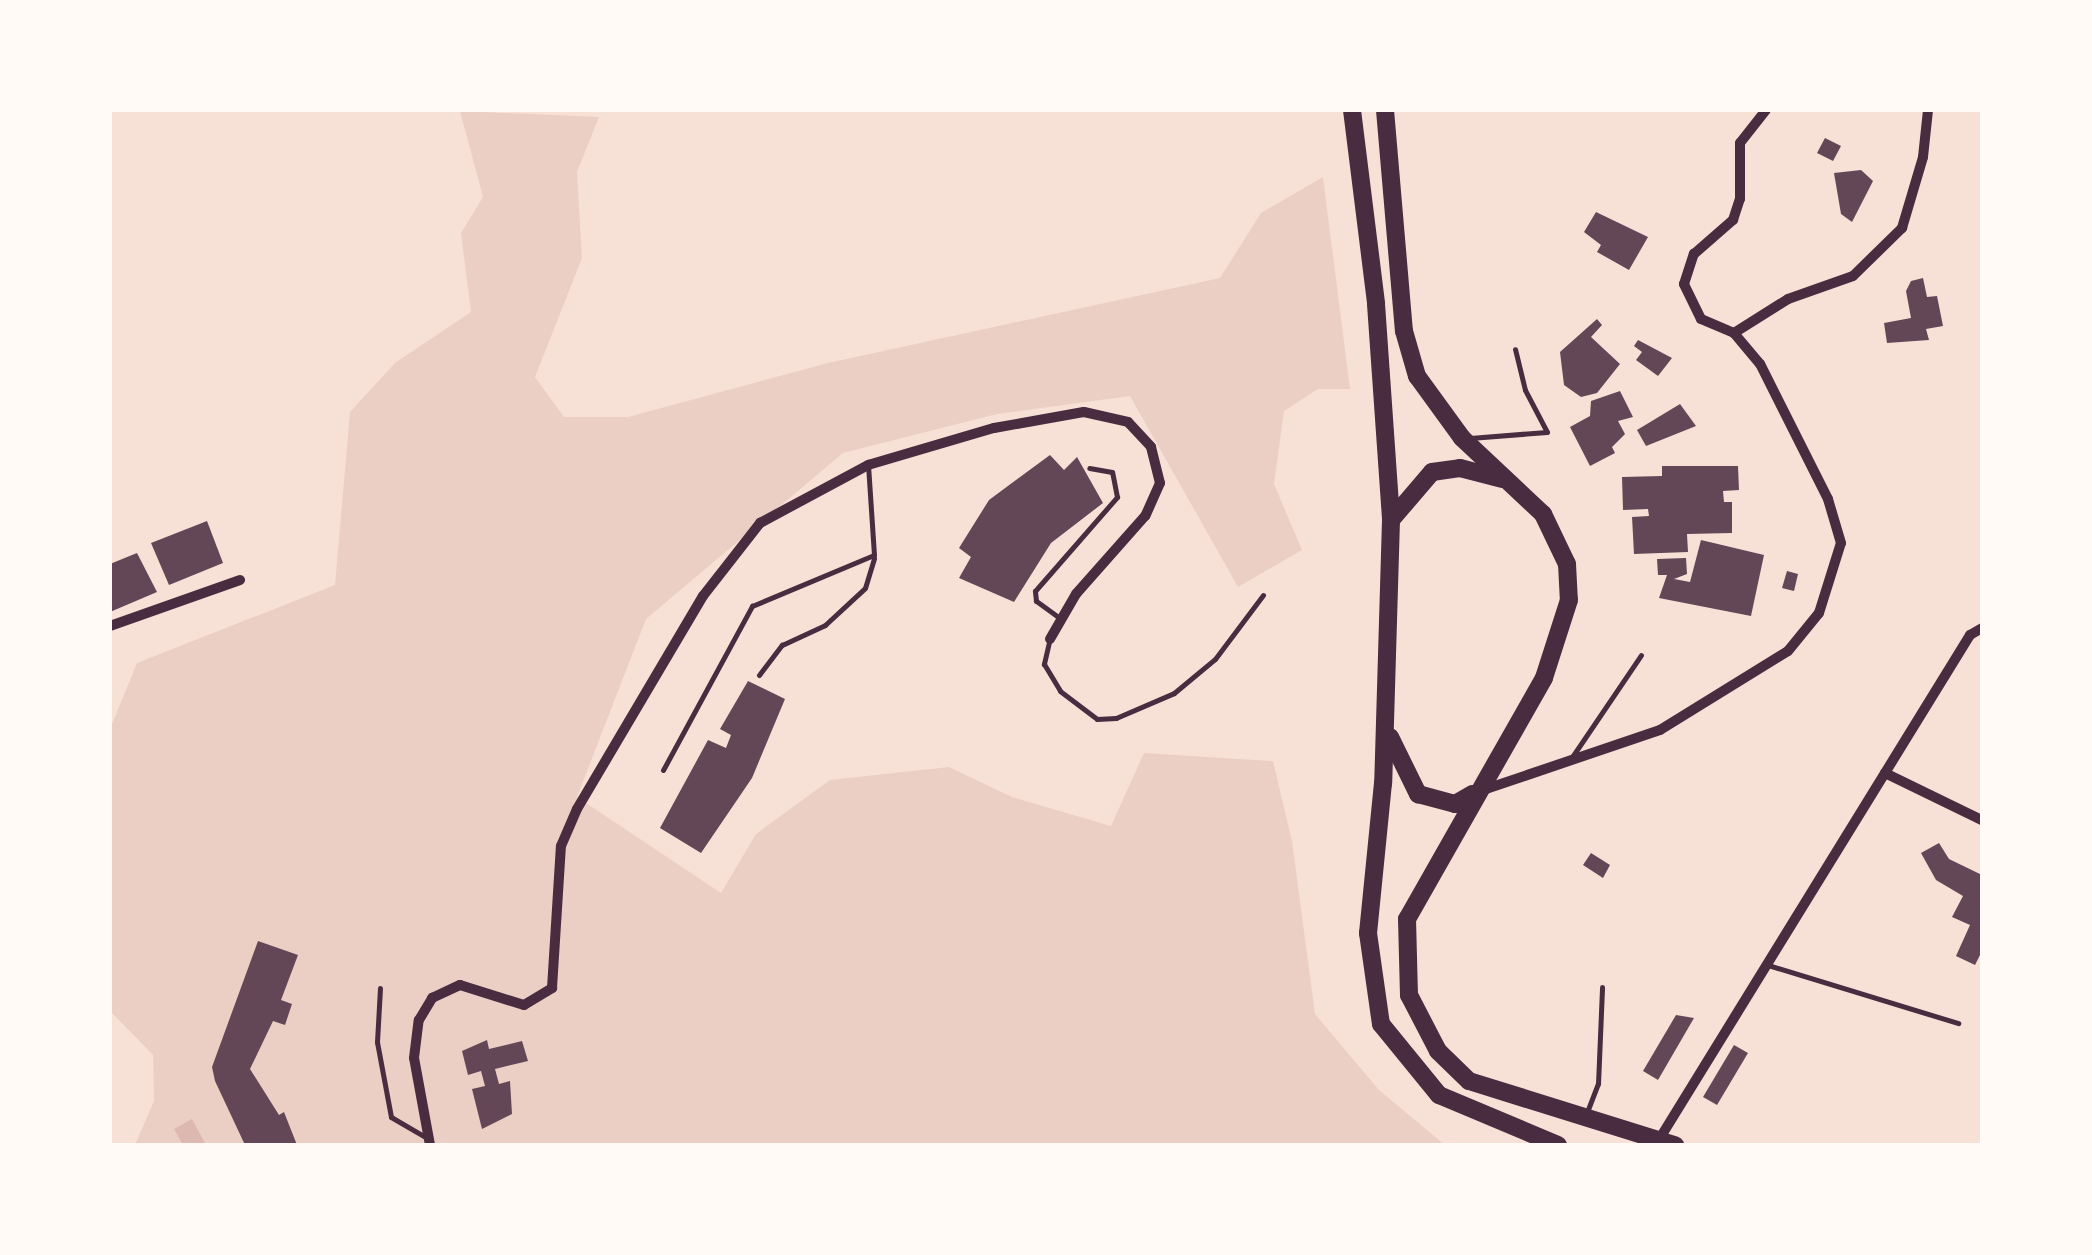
<!DOCTYPE html>
<style>
body{margin:0}
#map{position:relative;width:2092px;height:1255px;overflow:hidden;background:#f7e1d7;font-family:Arial,sans-serif}
div>[style]{position:absolute}
.green>*{inset:0;background:#ebcfc5}
.water>*{inset:0;background:#dcb8b0}
.building>*{inset:0;background:#644757}
.service>*{height:5px;margin:-2.5px;padding:0 2.5px;transform-origin:2.5px;border-radius:2.5px;background:#4a2c40}
.minor>*{height:10px;margin:-5px;padding:0 5px;transform-origin:5px;border-radius:5px;background:#4a2c40}
.primary>*{height:18px;margin:-9px;padding:0 9px;transform-origin:9px;border-radius:9px;background:#4a2c40}
span{translate:-50% -50%;white-space:nowrap;text-align:center;line-height:1.15;-webkit-text-stroke:8px #fffaf5;paint-order:stroke}
.frame{position:absolute;inset:0;border:112px solid #fffaf5;pointer-events:none}
</style>
<div id="map">
<div class="green">
<i style="clip-path:polygon(460px 111px,599px 117px,577px 172px,582px 258px,535px 377px,564px 417px,628px 417px,828px 363px,1220px 278px,1261px 213px,1323px 177px,1350px 389px,1318px 389px,1284px 411px,1274px 484px,1302px 550px,1238px 587px,1130px 396px,997px 414px,843px 453px,646px 619px,577px 797px,721px 893px,756px 834px,830px 780px,949px 767px,1012px 797px,1111px 826px,1144px 753px,1273px 761px,1292px 841px,1315px 1014px,1379px 1090px,1445px 1145px,135px 1145px,154px 1101px,153px 1055px,110px 1011px,110px 729px,137px 663px,335px 585px,350px 412px,395px 363px,471px 312px,461px 233px,483px 197px)"></i>
</div>
<div class="water">
<i style="clip-path:polygon(192px 1119px,206px 1145px,183px 1145px,174px 1129px)"></i>
</div>
<div class="building">
<i style="clip-path:polygon(1825px 138px,1841px 146px,1833px 161px,1817px 153px)"></i>
<i style="clip-path:polygon(1861px 170px,1873px 181px,1852px 222px,1841px 214px,1834px 173px)"></i>
<i style="clip-path:polygon(1596px 212px,1648px 237px,1629px 270px,1597px 252px,1601px 245px,1584px 232px)"></i>
<i style="clip-path:polygon(1923px 278px,1927px 297px,1937px 296px,1943px 326px,1926px 329px,1929px 340px,1887px 343px,1884px 323px,1911px 318px,1906px 291px,1911px 281px)"></i>
<i style="clip-path:polygon(1597px 319px,1602px 325px,1591px 337px,1620px 364px,1597px 393px,1581px 397px,1564px 385px,1560px 352px)"></i>
<i style="clip-path:polygon(1638px 340px,1672px 358px,1658px 376px,1636px 360px,1642px 352px,1634px 346px)"></i>
<i style="clip-path:polygon(1620px 391px,1633px 417px,1618px 421px,1625px 434px,1612px 447px,1615px 453px,1590px 466px,1570px 427px,1590px 416px,1591px 401px)"></i>
<i style="clip-path:polygon(1680px 404px,1696px 426px,1646px 446px,1637px 430px)"></i>
<i style="clip-path:polygon(1050px 455px,1064px 470px,1077px 457px,1103px 503px,1051px 543px,1014px 602px,959px 578px,971px 557px,959px 548px,989px 500px)"></i>
<i style="clip-path:polygon(1662px 466px,1738px 466px,1739px 490px,1723px 491px,1724px 502px,1732px 502px,1732px 533px,1687px 534px,1688px 552px,1634px 554px,1632px 517px,1649px 516px,1648px 509px,1623px 510px,1622px 477px,1662px 476px)"></i>
<i style="clip-path:polygon(207px 521px,223px 563px,169px 585px,151px 543px)"></i>
<i style="clip-path:polygon(1701px 540px,1764px 555px,1751px 616px,1659px 598px,1667px 575px,1658px 575px,1657px 559px,1686px 558px,1687px 574px,1674px 579px,1690px 582px)"></i>
<i style="clip-path:polygon(137px 553px,157px 592px,110px 612px,110px 564px)"></i>
<i style="clip-path:polygon(1787px 571px,1798px 574px,1794px 591px,1782px 588px)"></i>
<i style="clip-path:polygon(748px 681px,785px 699px,752px 778px,701px 853px,660px 828px,708px 740px,726px 748px,731px 735px,720px 729px)"></i>
<i style="clip-path:polygon(1939px 843px,1949px 859px,1982px 875px,1982px 951px,1975px 965px,1956px 956px,1970px 925px,1952px 917px,1963px 896px,1936px 880px,1921px 853px)"></i>
<i style="clip-path:polygon(1591px 853px,1610px 865px,1603px 878px,1583px 865px)"></i>
<i style="clip-path:polygon(258px 941px,298px 955px,281px 1000px,292px 1004px,285px 1025px,273px 1021px,250px 1069px,279px 1115px,284px 1112px,297px 1145px,245px 1145px,215px 1081px,212px 1067px)"></i>
<i style="clip-path:polygon(1676px 1015px,1694px 1018px,1658px 1080px,1643px 1071px)"></i>
<i style="clip-path:polygon(487px 1040px,489px 1049px,522px 1041px,528px 1061px,495px 1069px,499px 1084px,510px 1081px,512px 1114px,482px 1129px,472px 1089px,485px 1086px,481px 1071px,468px 1075px,462px 1051px)"></i>
<i style="clip-path:polygon(1734px 1045px,1748px 1053px,1717px 1105px,1703px 1097px)"></i>
</div>
<div class="service">
<i style="left:1470px;top:438px;width:77px;rotate:-4.5deg"></i>
<i style="left:1547px;top:432px;width:47px;rotate:-117.6deg"></i>
<i style="left:1525px;top:390px;width:42px;rotate:-103.7deg"></i>
<i style="left:1061px;top:619px;width:31px;rotate:-144deg"></i>
<i style="left:1036px;top:601px;width:10px;rotate:-96deg"></i>
<i style="left:1035px;top:591px;width:125px;rotate:-48.9deg"></i>
<i style="left:1117px;top:497px;width:25px;rotate:-101deg"></i>
<i style="left:1112px;top:472px;width:23px;rotate:-170deg"></i>
<i style="left:1049px;top:642px;width:23px;rotate:103deg"></i>
<i style="left:1044px;top:664px;width:31px;rotate:59deg"></i>
<i style="left:1060px;top:691px;width:46px;rotate:37.1deg"></i>
<i style="left:1097px;top:719px;width:19px;rotate:-3deg"></i>
<i style="left:1116px;top:718px;width:63px;rotate:-23.3deg"></i>
<i style="left:1174px;top:693px;width:53px;rotate:-39.7deg"></i>
<i style="left:1215px;top:659px;width:80px;rotate:-53.1deg"></i>
<i style="left:759px;top:675px;width:38px;rotate:-53deg"></i>
<i style="left:782px;top:645px;width:47px;rotate:-24.9deg"></i>
<i style="left:825px;top:625px;width:54px;rotate:-42.8deg"></i>
<i style="left:865px;top:588px;width:31px;rotate:-73deg"></i>
<i style="left:1572px;top:757px;width:123px;rotate:-55.9deg"></i>
<i style="left:663px;top:770px;width:187px;rotate:-61.5deg"></i>
<i style="left:752px;top:606px;width:132px;rotate:-22.7deg"></i>
<i style="left:874px;top:555px;width:90px;rotate:-93.8deg"></i>
<i style="left:1768px;top:965px;width:199px;rotate:17deg"></i>
<i style="left:380px;top:988px;width:54px;rotate:93.2deg"></i>
<i style="left:377px;top:1042px;width:76px;rotate:79.4deg"></i>
<i style="left:391px;top:1117px;width:42px;rotate:30.3deg"></i>
<i style="left:1587px;top:1112px;width:30px;rotate:-69deg"></i>
<i style="left:1598px;top:1084px;width:97px;rotate:-87.6deg"></i>
</div>
<div class="minor">
<i style="left:1734px;top:333px;width:64px;rotate:-32.2deg"></i>
<i style="left:1788px;top:299px;width:69px;rotate:-19.5deg"></i>
<i style="left:1853px;top:276px;width:69px;rotate:-44.4deg"></i>
<i style="left:1902px;top:228px;width:74px;rotate:-73.5deg"></i>
<i style="left:1923px;top:157px;width:47px;rotate:-83.9deg"></i>
<i style="left:110px;top:626px;width:138px;rotate:-19.5deg"></i>
<i style="left:1885px;top:773px;width:108px;rotate:25.9deg"></i>
<i style="left:1480px;top:791px;width:190px;rotate:-18.7deg"></i>
<i style="left:1660px;top:730px;width:150px;rotate:-31.7deg"></i>
<i style="left:1788px;top:651px;width:49px;rotate:-50.8deg"></i>
<i style="left:1819px;top:613px;width:73px;rotate:-72.6deg"></i>
<i style="left:1841px;top:543px;width:46px;rotate:-106.5deg"></i>
<i style="left:1828px;top:499px;width:151px;rotate:-116.7deg"></i>
<i style="left:1760px;top:364px;width:40px;rotate:-130deg"></i>
<i style="left:1734px;top:333px;width:36px;rotate:-157deg"></i>
<i style="left:1701px;top:319px;width:39px;rotate:-116deg"></i>
<i style="left:1684px;top:284px;width:32px;rotate:-72deg"></i>
<i style="left:1694px;top:254px;width:52px;rotate:-41.1deg"></i>
<i style="left:1733px;top:220px;width:22px;rotate:-72deg"></i>
<i style="left:1740px;top:199px;width:56px;rotate:-90deg"></i>
<i style="left:1740px;top:143px;width:42px;rotate:-51.8deg"></i>
<i style="left:1660px;top:1138px;width:591px;rotate:-58.35deg"></i>
<i style="left:1970px;top:635px;width:14px;rotate:-30deg"></i>
<i style="left:430px;top:1145px;width:88px;rotate:-100.4deg"></i>
<i style="left:414px;top:1058px;width:38px;rotate:-83deg"></i>
<i style="left:419px;top:1020px;width:26px;rotate:-59deg"></i>
<i style="left:432px;top:998px;width:31px;rotate:-25deg"></i>
<i style="left:460px;top:985px;width:67px;rotate:17.4deg"></i>
<i style="left:524px;top:1005px;width:33px;rotate:-31deg"></i>
<i style="left:552px;top:988px;width:142px;rotate:-86.4deg"></i>
<i style="left:561px;top:846px;width:40px;rotate:-66.6deg"></i>
<i style="left:577px;top:809px;width:247px;rotate:-59.4deg"></i>
<i style="left:703px;top:596px;width:93px;rotate:-52deg"></i>
<i style="left:760px;top:523px;width:123px;rotate:-28.2deg"></i>
<i style="left:868px;top:465px;width:131px;rotate:-16.4deg"></i>
<i style="left:994px;top:428px;width:91px;rotate:-10.1deg"></i>
<i style="left:1084px;top:412px;width:45px;rotate:12.8deg"></i>
<i style="left:1128px;top:422px;width:34px;rotate:47deg"></i>
<i style="left:1151px;top:447px;width:37px;rotate:76deg"></i>
<i style="left:1160px;top:483px;width:36px;rotate:114deg"></i>
<i style="left:1145px;top:516px;width:104px;rotate:131.5deg"></i>
<i style="left:1076px;top:594px;width:52px;rotate:120deg"></i>
</div>
<div class="primary">
<i style="left:1352px;top:110px;width:195px;rotate:82.9deg"></i>
<i style="left:1376px;top:304px;width:217px;rotate:86deg"></i>
<i style="left:1391px;top:520px;width:263px;rotate:91.7deg"></i>
<i style="left:1383px;top:783px;width:151px;rotate:95.7deg"></i>
<i style="left:1368px;top:933px;width:92px;rotate:81.9deg"></i>
<i style="left:1381px;top:1024px;width:92px;rotate:50.8deg"></i>
<i style="left:1439px;top:1095px;width:129px;rotate:22.8deg"></i>
<i style="left:1385px;top:110px;width:222px;rotate:85.1deg"></i>
<i style="left:1404px;top:331px;width:47px;rotate:73.9deg"></i>
<i style="left:1417px;top:376px;width:77px;rotate:54deg"></i>
<i style="left:1462px;top:438px;width:111px;rotate:43.2deg"></i>
<i style="left:1543px;top:514px;width:55px;rotate:64.4deg"></i>
<i style="left:1567px;top:564px;width:36px;rotate:87deg"></i>
<i style="left:1569px;top:600px;width:82px;rotate:107.8deg"></i>
<i style="left:1544px;top:678px;width:277px;rotate:119.6deg"></i>
<i style="left:1407px;top:919px;width:76px;rotate:88.5deg"></i>
<i style="left:1409px;top:995px;width:63px;rotate:62.6deg"></i>
<i style="left:1438px;top:1051px;width:43px;rotate:44.1deg"></i>
<i style="left:1469px;top:1081px;width:216px;rotate:17.3deg"></i>
<i style="left:1391px;top:520px;width:63px;rotate:-49.5deg"></i>
<i style="left:1432px;top:472px;width:28px;rotate:-8deg"></i>
<i style="left:1460px;top:468px;width:43px;rotate:14.7deg"></i>
<i style="left:1390px;top:737px;width:64px;rotate:63.8deg"></i>
<i style="left:1418px;top:794px;width:38px;rotate:15deg"></i>
<i style="left:1455px;top:804px;width:20px;rotate:-30deg"></i>
</div>
<div class="frame"></div>
</div>
